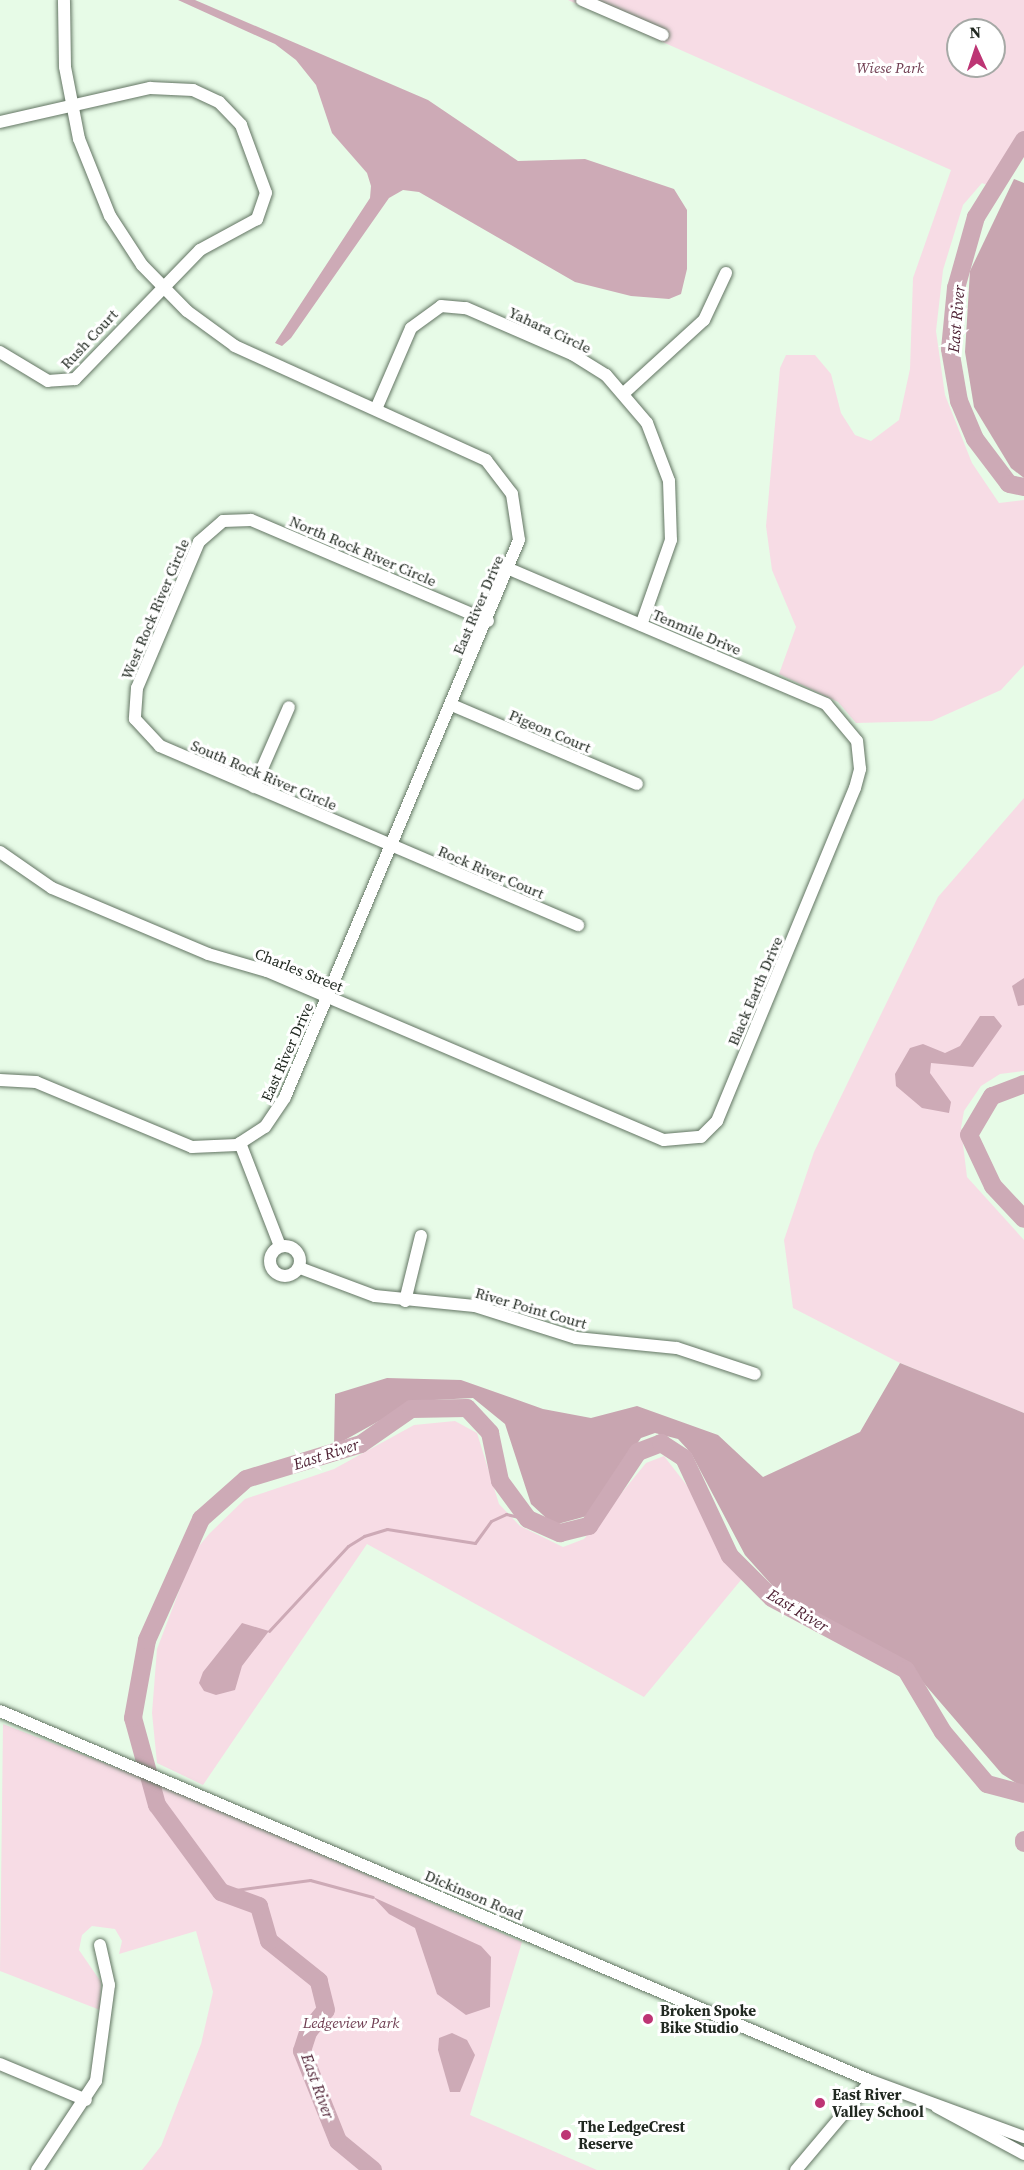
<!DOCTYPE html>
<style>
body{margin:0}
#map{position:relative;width:1024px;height:2170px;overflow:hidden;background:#e7fbe7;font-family:"Source Serif 4",serif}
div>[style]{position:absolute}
.green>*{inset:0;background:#f7dce5}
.forest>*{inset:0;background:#c8a5b0}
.water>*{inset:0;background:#cdaab6}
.stream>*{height:3px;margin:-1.5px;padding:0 1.5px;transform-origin:1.5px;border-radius:1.5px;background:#cdaab6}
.river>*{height:18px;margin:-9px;padding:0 9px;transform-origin:9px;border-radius:9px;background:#cdaab6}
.roads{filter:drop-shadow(0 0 2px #637563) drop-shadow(0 0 2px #637563)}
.minor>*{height:12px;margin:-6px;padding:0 6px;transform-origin:6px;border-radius:6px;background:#fff}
.minor>.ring{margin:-6px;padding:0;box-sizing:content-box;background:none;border:12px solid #fff;border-radius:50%}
.dots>*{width:16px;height:16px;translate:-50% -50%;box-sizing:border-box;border:3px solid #fff;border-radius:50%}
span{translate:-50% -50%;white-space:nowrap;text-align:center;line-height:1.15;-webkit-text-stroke:6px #fff;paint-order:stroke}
.park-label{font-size:15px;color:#6e3c50;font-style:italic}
.street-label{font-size:15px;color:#212921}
.poi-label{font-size:15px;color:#212921;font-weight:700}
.left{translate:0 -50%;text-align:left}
.water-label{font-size:16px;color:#4b1d30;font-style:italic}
.north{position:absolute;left:946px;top:18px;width:60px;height:60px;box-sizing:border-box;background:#fff;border:2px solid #a6a9a6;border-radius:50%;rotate:357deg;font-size:16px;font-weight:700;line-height:24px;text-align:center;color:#212921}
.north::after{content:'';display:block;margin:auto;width:21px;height:27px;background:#bd3574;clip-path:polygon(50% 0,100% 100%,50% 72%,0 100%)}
</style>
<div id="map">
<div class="green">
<i style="clip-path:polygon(evenodd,568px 0,1024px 0,1024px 144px,1000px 190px,982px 183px,963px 205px,943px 270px,936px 331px,945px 395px,972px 463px,999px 503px,1024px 500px,1024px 665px,1001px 690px,932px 721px,856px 723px,838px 702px,779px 674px,796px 627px,772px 570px,766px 526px,780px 368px,786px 355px,815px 355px,831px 374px,841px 413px,855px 435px,871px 441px,899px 420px,910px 369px,913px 278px,951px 170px,568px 0,958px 30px,994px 30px,994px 66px,958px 66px,958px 30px)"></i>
<i style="clip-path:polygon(1024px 798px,1024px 1071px,1000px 1074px,981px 1086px,964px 1111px,961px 1128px,967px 1177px,1024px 1240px,1024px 1413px,900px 1363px,793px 1308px,784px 1240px,814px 1152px,938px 897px)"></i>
<i style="clip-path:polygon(455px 1421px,477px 1433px,499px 1504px,520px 1526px,563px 1547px,584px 1539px,646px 1463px,664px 1456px,692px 1492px,741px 1580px,644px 1697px,367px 1544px,203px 1785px,157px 1763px,152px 1713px,157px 1649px,194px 1552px,209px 1534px,245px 1499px,334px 1469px,414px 1425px)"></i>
<i style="clip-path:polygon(3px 1724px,159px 1784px,522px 1942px,470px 2115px,597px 2170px,142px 2170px,161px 2146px,201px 2044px,213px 1992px,196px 1931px,119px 1954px,122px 1941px,115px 1929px,92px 1926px,82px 1935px,79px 1950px,101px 1982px,100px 2010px,0 1971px)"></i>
</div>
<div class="forest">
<i style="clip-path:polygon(1014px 179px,1024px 183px,1024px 478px,1011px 468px,974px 407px,965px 352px,970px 271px)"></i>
<i style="clip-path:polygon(900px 1363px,1024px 1413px,1024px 1788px,1002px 1774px,903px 1659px,780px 1594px,745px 1555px,691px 1453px,678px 1439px,655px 1433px,641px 1438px,587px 1516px,554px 1525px,531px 1504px,505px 1424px,473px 1398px,415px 1401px,334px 1446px,335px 1394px,387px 1378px,461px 1380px,543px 1409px,591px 1418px,637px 1406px,718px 1435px,763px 1477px,860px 1432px)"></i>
</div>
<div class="water">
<i style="clip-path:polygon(178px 0,195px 0,428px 100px,518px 161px,585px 159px,674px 189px,687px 210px,687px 269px,681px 294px,669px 299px,631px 296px,575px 282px,419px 192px,403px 190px,389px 198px,291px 338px,282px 346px,275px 343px,370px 198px,371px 186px,367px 173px,332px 133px,316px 85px,296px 60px,275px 44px)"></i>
<i style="clip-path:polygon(1024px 978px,1024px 1005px,1018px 1006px,1012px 986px)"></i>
<i style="clip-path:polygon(980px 1016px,994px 1016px,1002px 1026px,973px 1067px,931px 1063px,930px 1073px,951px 1102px,949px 1113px,922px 1108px,896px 1086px,895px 1074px,910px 1048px,923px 1044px,945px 1053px,960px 1046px)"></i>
<i style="clip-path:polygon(242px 1623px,269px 1631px,242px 1666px,235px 1690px,216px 1695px,204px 1691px,199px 1683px,203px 1672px)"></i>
<i style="clip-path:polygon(373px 1897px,481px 1946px,491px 1957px,490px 2007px,466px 2015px,437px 1994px,415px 1928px,389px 1914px)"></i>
<i style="clip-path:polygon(452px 2033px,467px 2040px,475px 2055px,460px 2092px,450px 2092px,438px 2050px,439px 2038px)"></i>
</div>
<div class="stream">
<i style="left:269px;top:1631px;width:116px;rotate:-47.1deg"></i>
<i style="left:348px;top:1546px;width:19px;rotate:-32deg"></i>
<i style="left:364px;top:1536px;width:24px;rotate:-17deg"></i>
<i style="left:387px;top:1529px;width:89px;rotate:9deg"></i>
<i style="left:475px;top:1543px;width:27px;rotate:-54deg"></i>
<i style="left:491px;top:1521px;width:17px;rotate:-25deg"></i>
<i style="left:506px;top:1514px;width:23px;rotate:13deg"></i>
<i style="left:221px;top:1892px;width:90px;rotate:-7.7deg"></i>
<i style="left:310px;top:1880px;width:65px;rotate:15.1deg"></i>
</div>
<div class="river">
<i style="left:1024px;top:140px;width:91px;rotate:121.9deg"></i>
<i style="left:976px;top:217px;width:74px;rotate:105.7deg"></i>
<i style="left:956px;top:288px;width:61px;rotate:95.6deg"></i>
<i style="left:950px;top:349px;width:53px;rotate:80.2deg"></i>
<i style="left:959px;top:401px;width:41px;rotate:67.2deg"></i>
<i style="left:975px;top:439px;width:56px;rotate:52.9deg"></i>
<i style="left:1009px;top:484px;width:15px;rotate:11deg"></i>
<i style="left:1024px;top:1084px;width:34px;rotate:159deg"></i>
<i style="left:992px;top:1096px;width:45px;rotate:120.5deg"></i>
<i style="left:969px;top:1135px;width:56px;rotate:64.8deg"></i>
<i style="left:993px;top:1186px;width:45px;rotate:46.8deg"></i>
<i style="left:1024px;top:1840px;width:3px;rotate:90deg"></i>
<i style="left:373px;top:2170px;width:45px;rotate:-140.4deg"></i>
<i style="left:338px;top:2141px;width:97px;rotate:-111.8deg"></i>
<i style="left:302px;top:2051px;width:20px;rotate:-72deg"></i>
<i style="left:308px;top:2032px;width:28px;rotate:-51deg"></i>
<i style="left:326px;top:2010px;width:30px;rotate:-104deg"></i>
<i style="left:319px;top:1981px;width:64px;rotate:-141.3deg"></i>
<i style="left:269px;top:1941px;width:36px;rotate:-106deg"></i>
<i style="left:259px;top:1906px;width:40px;rotate:-159.8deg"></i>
<i style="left:221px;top:1892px;width:108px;rotate:-126.3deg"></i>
<i style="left:157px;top:1805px;width:90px;rotate:-105.4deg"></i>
<i style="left:133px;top:1718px;width:79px;rotate:-79.8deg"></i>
<i style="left:147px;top:1640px;width:133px;rotate:-65.9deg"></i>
<i style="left:201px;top:1519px;width:60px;rotate:-41.6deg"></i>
<i style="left:246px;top:1479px;width:120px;rotate:-16.9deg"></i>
<i style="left:361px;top:1444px;width:61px;rotate:-35deg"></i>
<i style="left:411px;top:1409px;width:56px;rotate:-1deg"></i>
<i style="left:467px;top:1408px;width:34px;rotate:47deg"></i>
<i style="left:490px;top:1433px;width:49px;rotate:78.2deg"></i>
<i style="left:500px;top:1481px;width:47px;rotate:53.6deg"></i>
<i style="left:528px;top:1519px;width:35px;rotate:24deg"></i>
<i style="left:560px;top:1533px;width:30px;rotate:-14deg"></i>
<i style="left:589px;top:1526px;width:89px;rotate:-56.5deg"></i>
<i style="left:638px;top:1452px;width:25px;rotate:-21deg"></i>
<i style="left:661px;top:1443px;width:27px;rotate:33deg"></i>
<i style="left:684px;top:1458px;width:108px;rotate:64.9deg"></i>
<i style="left:730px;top:1556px;width:59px;rotate:45deg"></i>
<i style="left:772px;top:1598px;width:152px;rotate:28.2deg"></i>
<i style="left:906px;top:1670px;width:72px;rotate:59.2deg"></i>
<i style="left:943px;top:1732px;width:68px;rotate:49.8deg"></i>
<i style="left:987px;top:1784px;width:38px;rotate:15deg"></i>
</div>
<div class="roads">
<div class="minor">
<i style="left:582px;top:0;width:88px;rotate:23.4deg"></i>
<i style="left:0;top:122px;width:154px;rotate:-12.8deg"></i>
<i style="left:150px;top:88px;width:43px;rotate:2.7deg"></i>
<i style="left:193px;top:90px;width:29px;rotate:25deg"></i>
<i style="left:219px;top:102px;width:32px;rotate:46deg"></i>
<i style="left:241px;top:125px;width:72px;rotate:69.8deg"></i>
<i style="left:266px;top:193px;width:28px;rotate:109deg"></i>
<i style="left:257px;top:219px;width:65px;rotate:151.5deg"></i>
<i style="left:200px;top:250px;width:180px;rotate:134.1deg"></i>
<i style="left:75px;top:379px;width:27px;rotate:176deg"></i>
<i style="left:48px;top:381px;width:56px;rotate:-148.9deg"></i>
<i style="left:624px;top:393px;width:108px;rotate:-42.4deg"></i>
<i style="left:704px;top:320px;width:52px;rotate:-64.9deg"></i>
<i style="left:376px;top:409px;width:88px;rotate:-66.6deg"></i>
<i style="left:411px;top:328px;width:37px;rotate:-36deg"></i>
<i style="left:441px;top:306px;width:25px;rotate:5deg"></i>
<i style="left:466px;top:308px;width:116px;rotate:23.5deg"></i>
<i style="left:572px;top:354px;width:40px;rotate:32deg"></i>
<i style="left:606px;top:375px;width:63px;rotate:49.5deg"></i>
<i style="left:647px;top:423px;width:62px;rotate:69.2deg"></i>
<i style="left:669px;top:481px;width:59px;rotate:88.1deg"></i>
<i style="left:671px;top:540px;width:90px;rotate:109.4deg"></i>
<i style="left:488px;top:621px;width:258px;rotate:-156.9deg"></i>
<i style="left:251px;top:520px;width:28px;rotate:178deg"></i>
<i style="left:223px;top:521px;width:32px;rotate:139deg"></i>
<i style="left:199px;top:542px;width:159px;rotate:113deg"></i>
<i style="left:137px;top:688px;width:31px;rotate:94deg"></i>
<i style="left:135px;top:719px;width:37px;rotate:47deg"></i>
<i style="left:160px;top:746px;width:455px;rotate:23.2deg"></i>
<i style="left:452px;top:705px;width:201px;rotate:23.1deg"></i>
<i style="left:254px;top:787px;width:87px;rotate:-66.4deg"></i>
<i style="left:0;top:852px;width:63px;rotate:34.7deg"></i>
<i style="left:52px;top:888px;width:169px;rotate:22.9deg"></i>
<i style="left:208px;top:954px;width:61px;rotate:16.1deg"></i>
<i style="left:267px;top:971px;width:431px;rotate:23.1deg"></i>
<i style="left:664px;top:1140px;width:37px;rotate:-5deg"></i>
<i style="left:701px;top:1137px;width:23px;rotate:-45deg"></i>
<i style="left:717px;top:1121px;width:360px;rotate:-67.5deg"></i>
<i style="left:855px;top:788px;width:20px;rotate:-75deg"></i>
<i style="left:860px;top:769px;width:28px;rotate:-96deg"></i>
<i style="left:857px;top:741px;width:48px;rotate:-130deg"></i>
<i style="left:826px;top:704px;width:344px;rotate:-156.9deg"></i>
<i style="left:0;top:1080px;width:36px;rotate:3deg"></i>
<i style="left:36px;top:1082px;width:169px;rotate:22.6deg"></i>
<i style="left:192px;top:1147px;width:45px;rotate:-2.5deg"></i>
<i style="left:237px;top:1145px;width:33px;rotate:-33deg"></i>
<i style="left:265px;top:1127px;width:36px;rotate:-56deg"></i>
<i style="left:285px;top:1097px;width:604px;rotate:-67.21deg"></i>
<i style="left:519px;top:540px;width:47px;rotate:-98.7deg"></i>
<i style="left:512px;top:494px;width:43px;rotate:-127.4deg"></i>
<i style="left:486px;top:460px;width:276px;rotate:-155.6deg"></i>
<i style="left:235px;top:346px;width:59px;rotate:-143.9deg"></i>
<i style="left:187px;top:311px;width:64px;rotate:-134.4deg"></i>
<i style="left:142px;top:265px;width:59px;rotate:-123.1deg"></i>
<i style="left:110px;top:216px;width:83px;rotate:-111.9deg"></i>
<i style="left:79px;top:139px;width:73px;rotate:-101deg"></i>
<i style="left:65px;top:67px;width:67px;rotate:-90.9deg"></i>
<i style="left:240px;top:1143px;width:110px;rotate:68.8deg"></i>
<i class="ring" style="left:270px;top:1246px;width:18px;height:18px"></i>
<i style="left:300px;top:1268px;width:80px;rotate:20.5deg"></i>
<i style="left:375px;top:1296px;width:100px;rotate:5.7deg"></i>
<i style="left:475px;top:1306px;width:106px;rotate:17.6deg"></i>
<i style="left:576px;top:1338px;width:101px;rotate:5.7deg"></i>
<i style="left:677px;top:1348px;width:82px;rotate:18.4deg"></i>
<i style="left:405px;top:1301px;width:67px;rotate:-76.2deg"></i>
<i style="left:0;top:1711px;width:946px;rotate:23.02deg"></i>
<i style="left:871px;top:2081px;width:163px;rotate:20.1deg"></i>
<i style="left:0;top:2064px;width:93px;rotate:22.7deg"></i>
<i style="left:937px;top:2107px;width:99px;rotate:28.4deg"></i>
<i style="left:37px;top:2170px;width:107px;rotate:-56.5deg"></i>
<i style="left:96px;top:2081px;width:97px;rotate:-82.3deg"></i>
<i style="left:109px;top:1985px;width:41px;rotate:-102.7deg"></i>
<i style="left:796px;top:2170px;width:116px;rotate:-49.9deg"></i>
</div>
</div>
<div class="dots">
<i style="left:648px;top:2019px;background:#bd3574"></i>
<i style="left:820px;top:2103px;background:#bd3574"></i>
<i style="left:566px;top:2135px;background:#bd3574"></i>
</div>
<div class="park-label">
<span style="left:890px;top:68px">Wiese Park</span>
<span style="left:351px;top:2023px">Ledgeview Park</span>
</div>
<div class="street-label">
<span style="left:550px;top:330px;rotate:25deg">Yahara Circle</span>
<span style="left:89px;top:339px;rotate:-47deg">Rush Court</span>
<span style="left:363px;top:551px;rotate:23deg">North Rock River Circle</span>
<span style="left:478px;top:605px;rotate:-67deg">East River Drive</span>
<span style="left:155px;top:609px;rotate:-67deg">West Rock River Circle</span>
<span style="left:697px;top:632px;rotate:23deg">Tenmile Drive</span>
<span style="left:550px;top:731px;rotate:23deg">Pigeon Court</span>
<span style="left:264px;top:775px;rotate:23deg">South Rock River Circle</span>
<span style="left:491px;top:872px;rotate:23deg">Rock River Court</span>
<span style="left:299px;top:970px;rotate:22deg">Charles Street</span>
<span style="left:755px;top:991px;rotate:-67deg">Black Earth Drive</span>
<span style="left:287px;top:1052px;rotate:-66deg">East River Drive</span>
<span style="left:531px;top:1308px;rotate:16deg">River Point Court</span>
<span style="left:474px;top:1895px;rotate:23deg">Dickinson Road</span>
</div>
<div class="poi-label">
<span class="left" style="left:660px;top:2019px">Broken Spoke<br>Bike Studio</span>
<span class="left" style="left:832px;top:2103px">East River<br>Valley School</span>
<span class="left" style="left:578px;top:2135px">The LedgeCrest<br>Reserve</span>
</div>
<div class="water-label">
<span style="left:956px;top:319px;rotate:-85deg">East River</span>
<span style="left:326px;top:1454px;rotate:-18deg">East River</span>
<span style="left:798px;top:1610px;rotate:31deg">East River</span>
<span style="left:318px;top:2086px;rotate:70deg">East River</span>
</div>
<div class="north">N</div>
</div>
